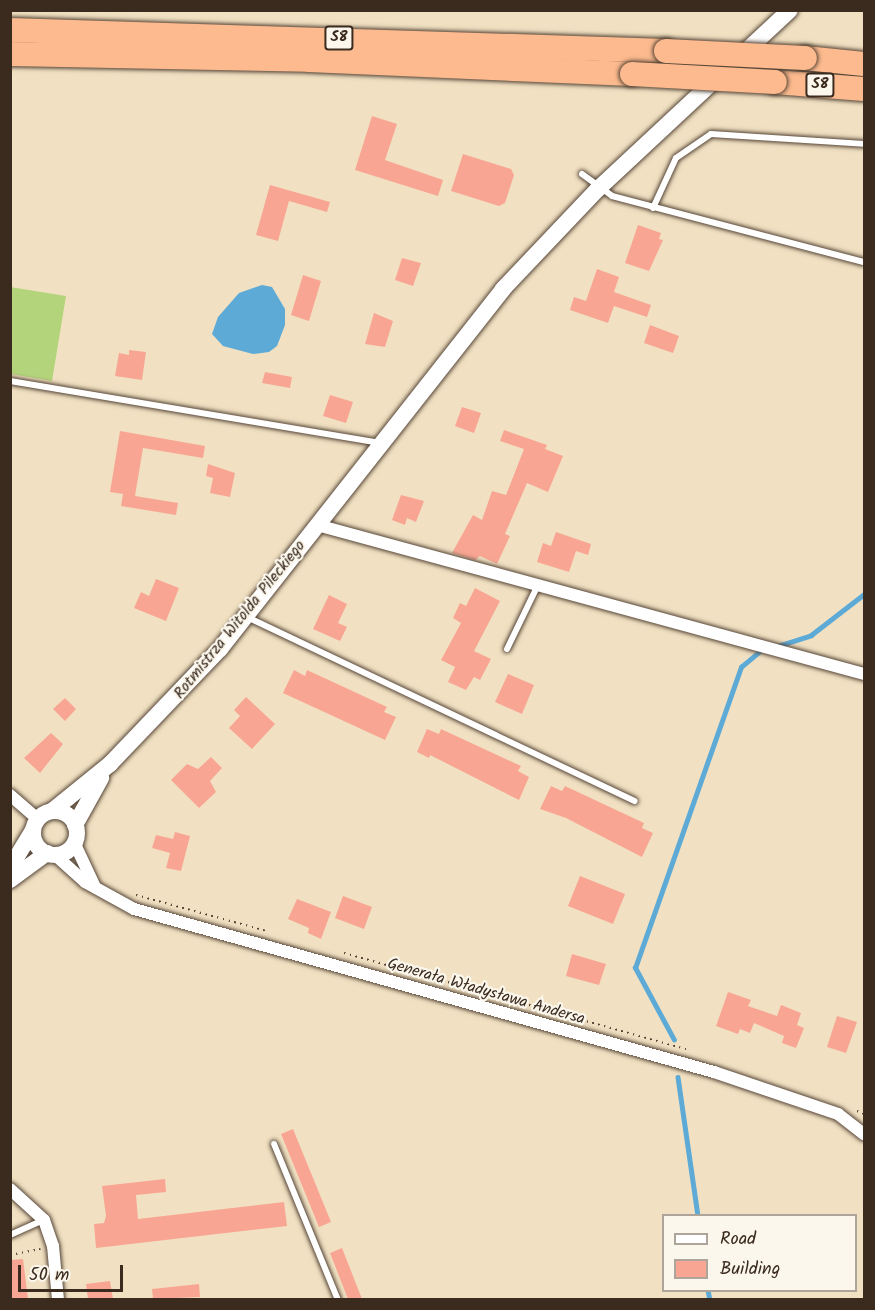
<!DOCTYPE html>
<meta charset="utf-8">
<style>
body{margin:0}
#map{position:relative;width:875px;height:1310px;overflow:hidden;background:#f1e1c2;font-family:Kalam,sans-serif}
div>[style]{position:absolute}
.green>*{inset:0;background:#b4d47c}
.water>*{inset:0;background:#5daad6}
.stream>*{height:4.5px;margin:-2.25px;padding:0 2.25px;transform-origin:2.25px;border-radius:2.25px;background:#5daad6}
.building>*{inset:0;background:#f8a693}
.path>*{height:2px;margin-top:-1px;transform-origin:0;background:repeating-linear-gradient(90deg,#564537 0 1.5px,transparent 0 6px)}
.roads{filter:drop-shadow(0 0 2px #564537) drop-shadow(0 0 2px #564537)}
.service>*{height:6px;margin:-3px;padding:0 3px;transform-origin:3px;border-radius:3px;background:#fff}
.minor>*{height:12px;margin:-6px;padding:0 6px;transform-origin:6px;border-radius:6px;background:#fff}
.tertiary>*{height:16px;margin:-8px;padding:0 8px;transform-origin:8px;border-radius:8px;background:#fff}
.tertiary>.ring{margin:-8px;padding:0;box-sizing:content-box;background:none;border:16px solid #fff;border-radius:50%}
.motorway>*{height:24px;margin:-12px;padding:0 12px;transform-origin:12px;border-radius:12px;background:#fcba8e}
.bridges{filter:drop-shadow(0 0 2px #564537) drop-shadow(0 0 2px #564537)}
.motorway-bridge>*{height:24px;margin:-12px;padding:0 12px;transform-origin:12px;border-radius:12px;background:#fcba8e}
span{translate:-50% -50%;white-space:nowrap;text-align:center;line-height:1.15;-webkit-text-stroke:4.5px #fbf7ec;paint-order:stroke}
.shield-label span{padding:2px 4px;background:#fbf7ec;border:2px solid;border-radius:4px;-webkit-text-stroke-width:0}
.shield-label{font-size:15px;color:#3b2a1e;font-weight:700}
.street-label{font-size:16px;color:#3b2a1e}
.frame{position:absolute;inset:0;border:12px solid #3b2a1e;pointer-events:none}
.legend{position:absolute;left:662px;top:1214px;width:195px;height:78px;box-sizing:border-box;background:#fbf7ec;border:2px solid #aea59a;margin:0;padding:8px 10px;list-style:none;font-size:18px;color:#3b2a1e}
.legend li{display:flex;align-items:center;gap:12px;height:30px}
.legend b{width:30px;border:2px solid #aea59a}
.scale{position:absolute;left:18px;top:1265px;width:105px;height:27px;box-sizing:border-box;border:3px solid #3b2a1e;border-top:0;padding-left:8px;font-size:18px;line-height:21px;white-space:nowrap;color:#3b2a1e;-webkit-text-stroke:4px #fbf7ec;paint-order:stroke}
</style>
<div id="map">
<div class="green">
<i style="clip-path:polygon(10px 287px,66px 296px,52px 381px,11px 374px)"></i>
</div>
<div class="water">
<i style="clip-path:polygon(262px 285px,272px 287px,285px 309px,285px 325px,277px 346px,269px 352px,253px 354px,223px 346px,212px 334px,218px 317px,239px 293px)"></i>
</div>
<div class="stream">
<i style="left:778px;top:646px;width:35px;rotate:-18deg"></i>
<i style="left:811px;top:635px;width:67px;rotate:-37.7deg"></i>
<i style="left:674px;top:1040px;width:82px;rotate:-118.4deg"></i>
<i style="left:635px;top:968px;width:319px;rotate:-70.6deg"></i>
<i style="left:741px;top:667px;width:23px;rotate:-40deg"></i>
<i style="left:678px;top:1077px;width:140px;rotate:81.8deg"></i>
<i style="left:708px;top:1290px;width:10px;rotate:79deg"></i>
</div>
<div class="building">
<i style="clip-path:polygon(372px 116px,397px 124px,385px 160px,443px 180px,438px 196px,355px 170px)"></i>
<i style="clip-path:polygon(463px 154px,511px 169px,514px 175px,505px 203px,499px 206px,451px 191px)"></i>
<i style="clip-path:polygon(270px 185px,330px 202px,327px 212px,289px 201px,278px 241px,256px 235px)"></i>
<i style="clip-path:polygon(638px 225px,661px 233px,659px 239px,663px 240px,649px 271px,625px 263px)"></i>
<i style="clip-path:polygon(402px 258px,421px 263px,413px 286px,395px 280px)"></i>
<i style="clip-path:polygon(597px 269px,619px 277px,614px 292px,651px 305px,647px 317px,614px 306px,608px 323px,570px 310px,574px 297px,586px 301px)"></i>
<i style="clip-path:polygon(303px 275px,321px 281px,309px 321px,291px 315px)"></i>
<i style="clip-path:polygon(374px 313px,393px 321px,385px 347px,365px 344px)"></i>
<i style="clip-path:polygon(650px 325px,679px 336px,673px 353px,644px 343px)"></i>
<i style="clip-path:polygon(129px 350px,146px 352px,142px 380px,115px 376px,119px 353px,129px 355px)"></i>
<i style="clip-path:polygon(265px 372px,292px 377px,290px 388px,262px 383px)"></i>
<i style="clip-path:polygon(330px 395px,353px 402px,346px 423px,323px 416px)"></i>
<i style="clip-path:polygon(462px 407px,481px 413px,474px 433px,455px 426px)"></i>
<i style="clip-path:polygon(504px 430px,547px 445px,545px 449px,563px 456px,548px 492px,527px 483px,505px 534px,510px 536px,497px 564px,480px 556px,475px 560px,452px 553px,473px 515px,482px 520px,492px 491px,506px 495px,524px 449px,500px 441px)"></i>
<i style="clip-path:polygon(120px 431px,205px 446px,203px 458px,143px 448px,135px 496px,178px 503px,176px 515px,121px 506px,123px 494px,110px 492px)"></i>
<i style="clip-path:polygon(208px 464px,235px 473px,230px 497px,210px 493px,213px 478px,206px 476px)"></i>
<i style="clip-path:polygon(401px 495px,424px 501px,416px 522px,407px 518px,405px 525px,392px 520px)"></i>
<i style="clip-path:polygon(556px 532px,591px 544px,588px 555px,576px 551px,569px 572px,537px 562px,543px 543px,551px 546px)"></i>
<i style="clip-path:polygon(156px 579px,179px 588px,166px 621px,134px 608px,141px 592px,149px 596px)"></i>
<i style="clip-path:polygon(475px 588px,500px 601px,474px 651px,491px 659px,480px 680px,474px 677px,466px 690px,448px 682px,455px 667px,441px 660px,461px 623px,453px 618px,460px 603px,466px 606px)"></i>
<i style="clip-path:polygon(329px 595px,347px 604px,338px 623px,347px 627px,340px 641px,313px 629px)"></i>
<i style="clip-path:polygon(294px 670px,305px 676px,307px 670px,387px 707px,384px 712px,396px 717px,385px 740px,283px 693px)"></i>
<i style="clip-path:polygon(508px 674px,534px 685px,522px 714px,495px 702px)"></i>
<i style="clip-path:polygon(246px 697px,275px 724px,252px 749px,229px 728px,240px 716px,234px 710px)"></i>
<i style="clip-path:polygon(65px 698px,76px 709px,65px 721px,53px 709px)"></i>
<i style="clip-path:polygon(427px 729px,439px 734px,441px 729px,521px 766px,518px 771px,529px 777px,519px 800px,430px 755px,429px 758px,417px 752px)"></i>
<i style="clip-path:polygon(51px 733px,63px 744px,40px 773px,24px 758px)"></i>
<i style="clip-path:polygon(211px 757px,222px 768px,210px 781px,216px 792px,199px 808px,171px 780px,187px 764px,198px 769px)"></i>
<i style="clip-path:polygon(551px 786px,562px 791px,565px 786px,644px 823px,642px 828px,653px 833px,642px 857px,566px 818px,540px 809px)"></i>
<i style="clip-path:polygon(175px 832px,190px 836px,181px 871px,166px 868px,170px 853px,152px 848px,156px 835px,173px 839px)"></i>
<i style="clip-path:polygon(580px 876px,625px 894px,613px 924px,568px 906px)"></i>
<i style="clip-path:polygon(343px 896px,372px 907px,364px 929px,335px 918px)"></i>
<i style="clip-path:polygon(297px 899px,331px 912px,321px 939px,308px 933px,309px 928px,288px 919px)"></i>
<i style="clip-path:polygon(572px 954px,606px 964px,599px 985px,566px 976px)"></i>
<i style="clip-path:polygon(728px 992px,751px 1000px,748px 1006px,777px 1016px,781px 1005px,801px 1013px,797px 1025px,804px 1028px,796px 1048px,782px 1043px,784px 1036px,754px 1023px,750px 1033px,740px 1029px,738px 1034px,716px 1026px)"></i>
<i style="clip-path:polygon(837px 1016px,857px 1022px,846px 1053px,827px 1047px)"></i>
<i style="clip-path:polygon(293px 1129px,331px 1222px,319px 1227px,281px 1134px)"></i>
<i style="clip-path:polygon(165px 1179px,166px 1192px,136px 1195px,138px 1219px,284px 1202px,287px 1226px,96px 1248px,94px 1224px,104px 1223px,106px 1216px,102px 1186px)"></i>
<i style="clip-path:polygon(342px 1248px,362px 1299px,348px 1299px,330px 1253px)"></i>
<i style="clip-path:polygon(23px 1259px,28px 1299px,10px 1299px,10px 1260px)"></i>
<i style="clip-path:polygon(110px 1281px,113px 1299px,88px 1299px,86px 1284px)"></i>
<i style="clip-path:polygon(199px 1284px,200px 1297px,153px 1299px,152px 1289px)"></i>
</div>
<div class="path">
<i style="left:136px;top:895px;width:136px;rotate:15.4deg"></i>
<i style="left:344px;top:953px;width:357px;rotate:15.7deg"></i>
<i style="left:857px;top:1111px;width:8px;rotate:23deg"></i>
<i style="left:10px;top:1255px;width:31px;rotate:-11deg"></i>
</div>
<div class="roads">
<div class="service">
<i style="left:582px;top:174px;width:37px;rotate:36deg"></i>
<i style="left:612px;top:196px;width:260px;rotate:14.7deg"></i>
<i style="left:653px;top:208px;width:55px;rotate:-65.3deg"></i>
<i style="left:676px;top:158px;width:42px;rotate:-34.4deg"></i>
<i style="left:711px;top:134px;width:153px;rotate:3.7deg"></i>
<i style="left:10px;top:381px;width:374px;rotate:9.5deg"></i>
<i style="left:247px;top:617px;width:429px;rotate:25.4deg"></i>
<i style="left:507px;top:649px;width:69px;rotate:-64.2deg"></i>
<i style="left:274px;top:1144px;width:169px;rotate:67.7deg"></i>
<i style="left:10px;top:1235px;width:36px;rotate:-24deg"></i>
</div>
<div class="minor">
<i style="left:317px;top:525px;width:567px;rotate:15.24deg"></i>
<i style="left:10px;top:795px;width:37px;rotate:41deg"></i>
<i style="left:74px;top:842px;width:50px;rotate:65deg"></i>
<i style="left:54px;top:854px;width:42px;rotate:42.1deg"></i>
<i style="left:85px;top:882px;width:56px;rotate:28.9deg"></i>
<i style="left:134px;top:909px;width:602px;rotate:15.7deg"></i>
<i style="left:714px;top:1072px;width:131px;rotate:18.7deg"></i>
<i style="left:838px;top:1114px;width:33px;rotate:38deg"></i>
<i style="left:10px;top:1189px;width:46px;rotate:42.4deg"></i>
<i style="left:44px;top:1220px;width:28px;rotate:71deg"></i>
<i style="left:53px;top:1246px;width:54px;rotate:84.7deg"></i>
</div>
<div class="tertiary">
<i style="left:52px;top:811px;width:75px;rotate:-39deg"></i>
<i style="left:110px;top:764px;width:159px;rotate:-46.3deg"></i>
<i style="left:220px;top:649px;width:458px;rotate:-51.8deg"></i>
<i style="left:503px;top:289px;width:138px;rotate:-46.5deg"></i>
<i style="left:598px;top:189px;width:262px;rotate:-43deg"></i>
<i class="ring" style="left:33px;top:811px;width:28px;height:28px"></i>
<i style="left:75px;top:825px;width:54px;rotate:-61deg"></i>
<i style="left:10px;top:868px;width:44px;rotate:-58.8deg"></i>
<i style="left:10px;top:880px;width:46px;rotate:-36.1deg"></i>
</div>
<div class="motorway">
<i style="left:10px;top:30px;width:656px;rotate:1.83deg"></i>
<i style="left:10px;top:54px;width:299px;rotate:1.1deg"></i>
<i style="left:309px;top:60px;width:323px;rotate:2.5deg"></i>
<i style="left:805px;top:58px;width:59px;rotate:5.8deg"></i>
<i style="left:775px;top:82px;width:89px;rotate:4.5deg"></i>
</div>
</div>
<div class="bridges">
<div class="motorway-bridge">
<i style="left:666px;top:51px;width:139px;rotate:2.9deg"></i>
<i style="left:632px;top:74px;width:143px;rotate:3.2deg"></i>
</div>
</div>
<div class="shield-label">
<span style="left:339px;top:38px">S8</span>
<span style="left:820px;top:85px">S8</span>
</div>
<div class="street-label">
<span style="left:240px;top:620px;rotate:-51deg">Rotmistrza Witolda Pileckiego</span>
<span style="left:486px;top:992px;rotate:16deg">Generała Władysława Andersa</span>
</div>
<div class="frame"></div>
<ul class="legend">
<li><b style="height:8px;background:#fff"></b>Road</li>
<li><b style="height:16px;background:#f8a693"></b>Building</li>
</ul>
<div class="scale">50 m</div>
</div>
